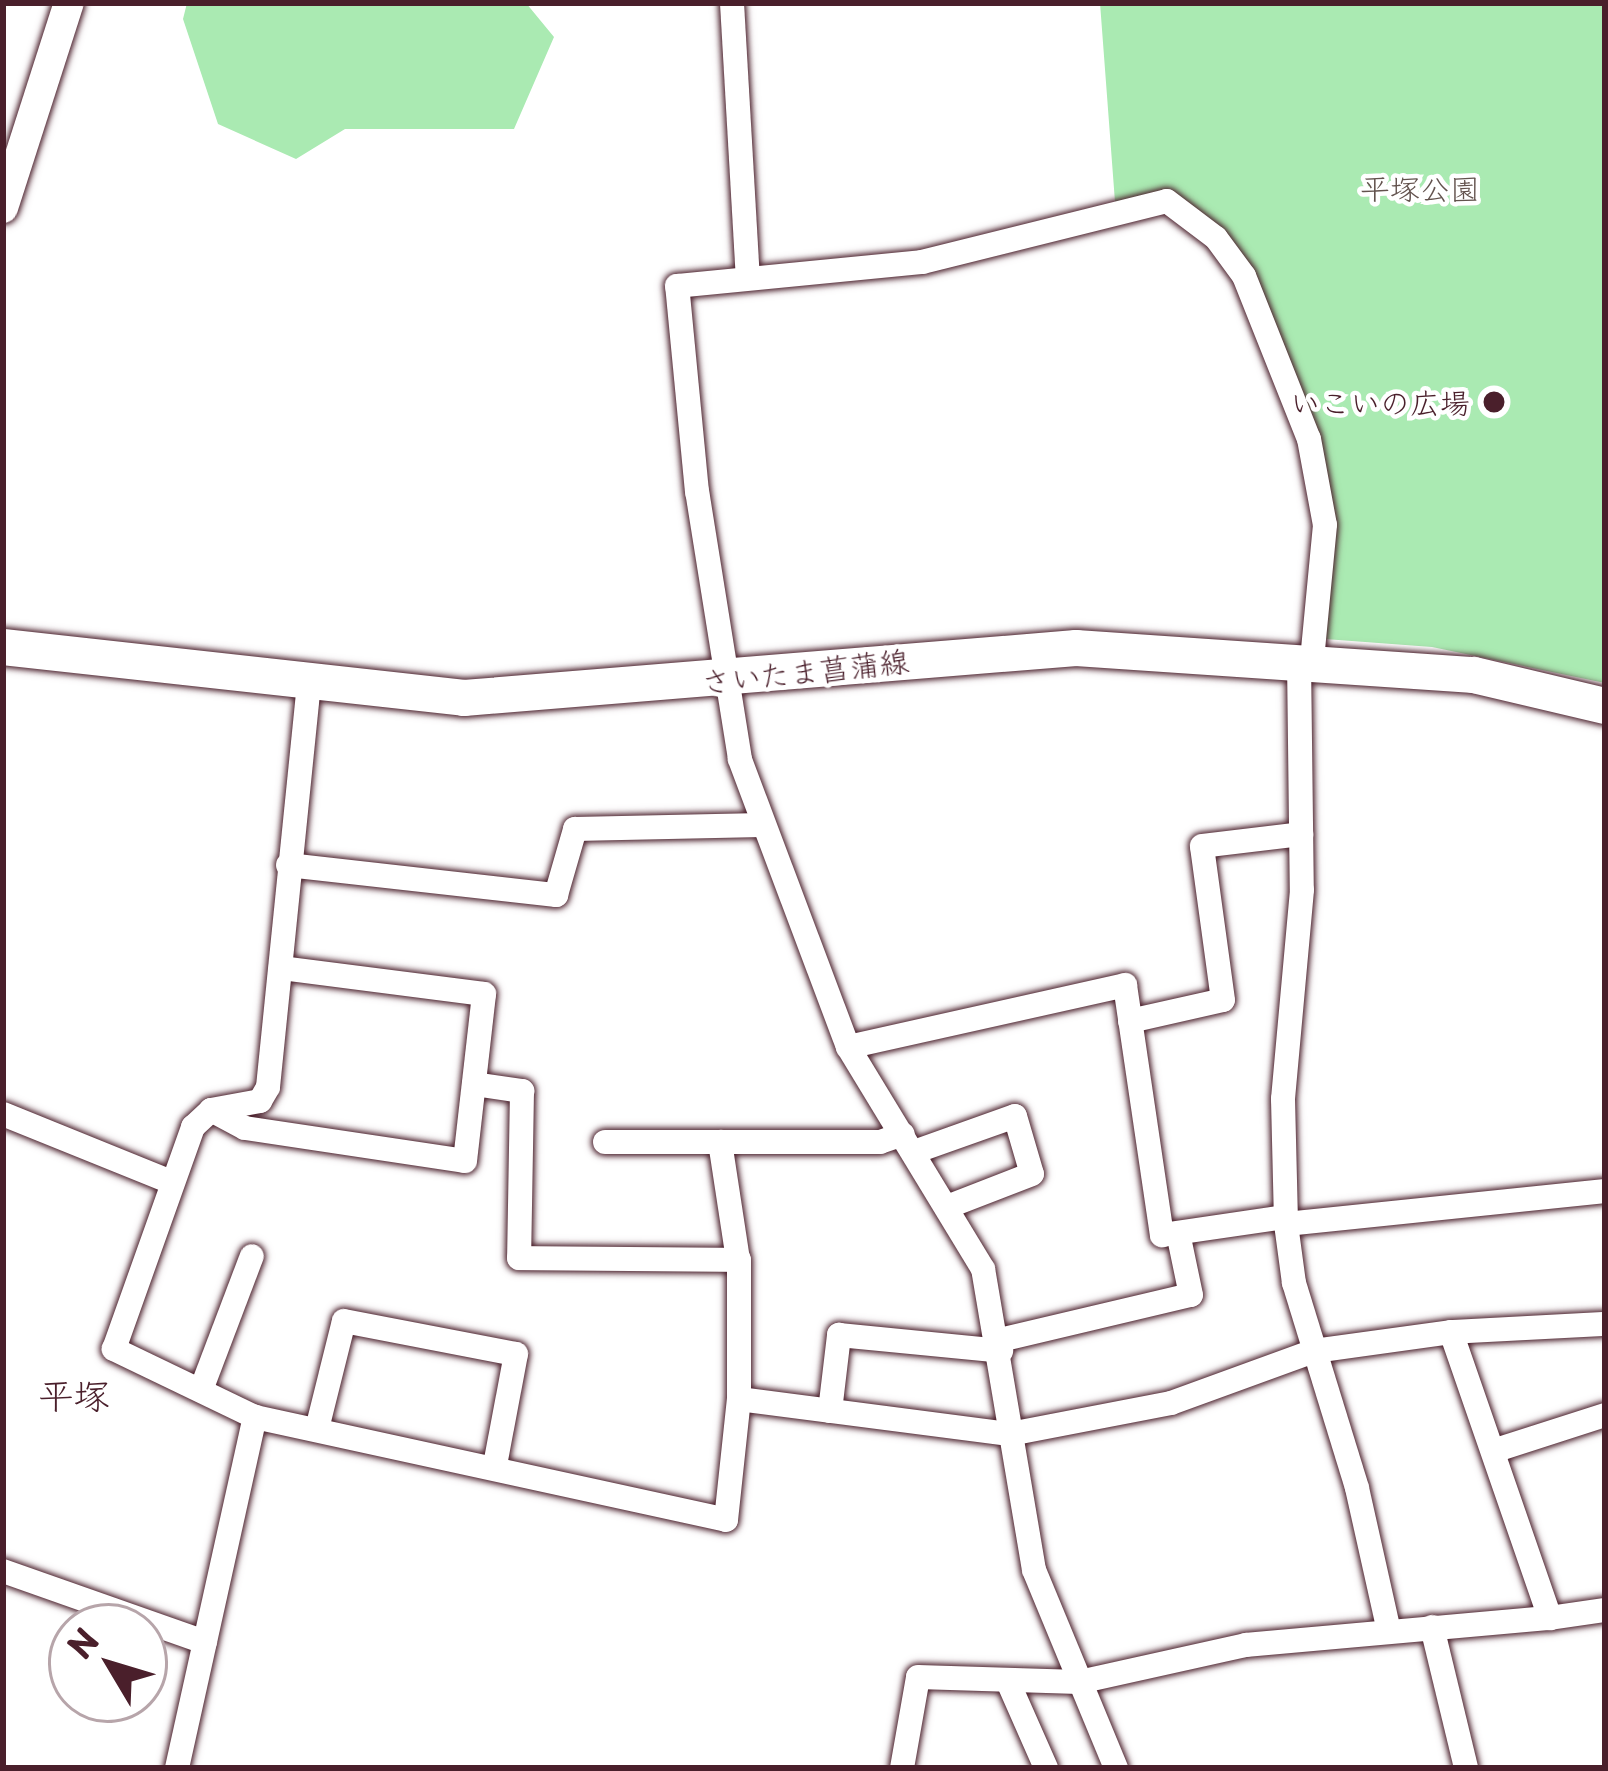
<!DOCTYPE html>
<meta charset="utf-8">
<style>
body{margin:0}
#map{position:relative;width:1608px;height:1771px;overflow:hidden;background:#fff;font-family:"Playpen Sans","Klee One",sans-serif}
div>[style]{position:absolute}
.green>*{inset:0;background:#aaeab2}
.roads{filter:drop-shadow(0 0 3px #4a1f2b) drop-shadow(0 0 3px #4a1f2b)}
.minor>*{height:24px;margin:-12px;padding:0 12px;transform-origin:12px;border-radius:12px;background:#fff}
.tertiary>*{height:30px;margin:-15px;padding:0 15px;transform-origin:15px;border-radius:15px;background:#fff}
.primary>*{height:36px;margin:-18px;padding:0 18px;transform-origin:18px;border-radius:18px;background:#fff}
.dots>*{width:33px;height:33px;translate:-50% -50%;box-sizing:border-box;border:6px solid #fff;border-radius:50%}
span{translate:-50% -50%;white-space:nowrap;text-align:center;line-height:1.15;-webkit-text-stroke:9px #fff;paint-order:stroke}
.park-label{font-size:30px;color:#62524d}
.poi-label{font-size:30px;color:#4a1f2b}
.right{translate:-100% -50%;text-align:right}
.street-label{font-size:30px;color:#4a1f2b}
.quarter-label{font-size:36px;color:#4a1f2b}
.frame{position:absolute;inset:0;border:6px solid #4a1f2b;pointer-events:none}
.north{position:absolute;left:48px;top:1603px;width:120px;height:120px;box-sizing:border-box;background:#fff;border:3px solid #b7a5aa;border-radius:50%;rotate:308deg;font-size:33px;font-weight:700;line-height:48px;text-align:center;color:#4a1f2b}
.north::after{content:'';display:block;margin:auto;width:42px;height:54px;background:#4a1f2b;clip-path:polygon(50% 0,100% 100%,50% 72%,0 100%)}
</style>
<div id="map">
<div class="green">
<i style="clip-path:polygon(187px 3px,526px 3px,554px 37px,514px 129px,345px 129px,296px 159px,218px 124px,183px 19px)"></i>
<i style="clip-path:polygon(1100px 3px,1605px 3px,1605px 683px,1432px 647px,1325px 639px,1335px 524px,1226px 234px,1171px 190px,1115px 202px)"></i>
</div>
<div class="roads">
<div class="minor">
<i style="left:732px;top:3px;width:274px;rotate:86.7deg"></i>
<i style="left:1299px;top:660px;width:230px;rotate:89.3deg"></i>
<i style="left:1302px;top:890px;width:210px;rotate:95.2deg"></i>
<i style="left:1283px;top:1099px;width:125px;rotate:88.6deg"></i>
<i style="left:1286px;top:1224px;width:60px;rotate:82.3deg"></i>
<i style="left:1294px;top:1283px;width:214px;rotate:72.9deg"></i>
<i style="left:1357px;top:1488px;width:142px;rotate:77.4deg"></i>
<i style="left:288px;top:865px;width:270px;rotate:6.4deg"></i>
<i style="left:556px;top:895px;width:69px;rotate:-73.9deg"></i>
<i style="left:575px;top:829px;width:187px;rotate:-1.2deg"></i>
<i style="left:1130px;top:1021px;width:95px;rotate:-12.7deg"></i>
<i style="left:1223px;top:1000px;width:155px;rotate:-97.8deg"></i>
<i style="left:1202px;top:846px;width:100px;rotate:-6.9deg"></i>
<i style="left:848px;top:1047px;width:284px;rotate:-12.6deg"></i>
<i style="left:1125px;top:985px;width:253px;rotate:81.6deg"></i>
<i style="left:1162px;top:1235px;width:125px;rotate:-8.3deg"></i>
<i style="left:474px;top:1084px;width:49px;rotate:8.3deg"></i>
<i style="left:522px;top:1091px;width:167px;rotate:91deg"></i>
<i style="left:519px;top:1258px;width:220px;rotate:0.5deg"></i>
<i style="left:739px;top:1260px;width:139px;rotate:90deg"></i>
<i style="left:211px;top:1110px;width:38px;rotate:28deg"></i>
<i style="left:245px;top:1128px;width:222px;rotate:8.5deg"></i>
<i style="left:465px;top:1161px;width:168px;rotate:-83.5deg"></i>
<i style="left:484px;top:994px;width:205px;rotate:-172.7deg"></i>
<i style="left:3px;top:1114px;width:181px;rotate:22deg"></i>
<i style="left:605px;top:1142px;width:275px"></i>
<i style="left:880px;top:1142px;width:24px;rotate:-19deg"></i>
<i style="left:720px;top:1142px;width:119px;rotate:81.3deg"></i>
<i style="left:914px;top:1152px;width:107px;rotate:-19.6deg"></i>
<i style="left:1015px;top:1116px;width:60px;rotate:73.7deg"></i>
<i style="left:1032px;top:1174px;width:91px;rotate:158.8deg"></i>
<i style="left:1286px;top:1224px;width:321px;rotate:-5.9deg"></i>
<i style="left:1451px;top:1332px;width:303px;rotate:70.9deg"></i>
<i style="left:1550px;top:1618px;width:56px;rotate:-8.3deg"></i>
<i style="left:1000px;top:1340px;width:196px;rotate:-13.3deg"></i>
<i style="left:1191px;top:1295px;width:63px;rotate:-101.8deg"></i>
<i style="left:201px;top:1390px;width:143px;rotate:-69.2deg"></i>
<i style="left:830px;top:1411px;width:77px;rotate:-83.2deg"></i>
<i style="left:839px;top:1335px;width:163px;rotate:5.6deg"></i>
<i style="left:255px;top:1417px;width:482px;rotate:12.3deg"></i>
<i style="left:726px;top:1520px;width:122px;rotate:-83.9deg"></i>
<i style="left:739px;top:1399px;width:273px;rotate:7.4deg"></i>
<i style="left:1010px;top:1434px;width:164px;rotate:-10.9deg"></i>
<i style="left:1171px;top:1403px;width:152px;rotate:-20deg"></i>
<i style="left:1314px;top:1351px;width:138px;rotate:-7.9deg"></i>
<i style="left:1451px;top:1332px;width:154px;rotate:-3deg"></i>
<i style="left:317px;top:1429px;width:111px;rotate:-76deg"></i>
<i style="left:344px;top:1321px;width:175px;rotate:10.9deg"></i>
<i style="left:516px;top:1354px;width:113px;rotate:100.7deg"></i>
<i style="left:1493px;top:1451px;width:118px;rotate:-17.8deg"></i>
<i style="left:3px;top:1571px;width:214px;rotate:19.4deg"></i>
<i style="left:1432px;top:1627px;width:145px;rotate:76.4deg"></i>
<i style="left:1009px;top:1684px;width:92px;rotate:66.2deg"></i>
<i style="left:177px;top:1768px;width:360px;rotate:-77.5deg"></i>
<i style="left:255px;top:1417px;width:157px;rotate:-154.3deg"></i>
<i style="left:114px;top:1349px;width:236px;rotate:-70.4deg"></i>
<i style="left:193px;top:1127px;width:25px;rotate:-43deg"></i>
<i style="left:211px;top:1110px;width:50px;rotate:-10.4deg"></i>
<i style="left:260px;top:1101px;width:16px;rotate:-60deg"></i>
<i style="left:268px;top:1087px;width:407px;rotate:-84.2deg"></i>
<i style="left:902px;top:1768px;width:92px;rotate:-80deg"></i>
<i style="left:918px;top:1677px;width:161px;rotate:1.8deg"></i>
<i style="left:1079px;top:1682px;width:171px;rotate:-12.5deg"></i>
<i style="left:1246px;top:1645px;width:305px;rotate:-5.1deg"></i>
<i style="left:1116px;top:1768px;width:214px;rotate:-112.5deg"></i>
<i style="left:1034px;top:1570px;width:305px;rotate:-99.6deg"></i>
<i style="left:983px;top:1269px;width:260px;rotate:-121.3deg"></i>
<i style="left:848px;top:1047px;width:308px;rotate:-110.6deg"></i>
<i style="left:740px;top:759px;width:270px;rotate:-99.1deg"></i>
<i style="left:697px;top:492px;width:207px;rotate:-95.5deg"></i>
<i style="left:677px;top:286px;width:246px;rotate:-5.6deg"></i>
<i style="left:922px;top:262px;width:252px;rotate:-14deg"></i>
<i style="left:1167px;top:201px;width:61px;rotate:37.1deg"></i>
<i style="left:1216px;top:238px;width:47px;rotate:53.6deg"></i>
<i style="left:1244px;top:276px;width:175px;rotate:68.3deg"></i>
<i style="left:1309px;top:439px;width:87px;rotate:79.5deg"></i>
<i style="left:1325px;top:525px;width:137px;rotate:95.5deg"></i>
</div>
<div class="tertiary">
<i style="left:3px;top:208px;width:215px;rotate:-72.2deg"></i>
</div>
<div class="primary">
<i style="left:3px;top:647px;width:464px;rotate:6.3deg"></i>
<i style="left:464px;top:698px;width:614px;rotate:-4.67deg"></i>
<i style="left:1076px;top:648px;width:399px;rotate:3.9deg"></i>
<i style="left:1474px;top:675px;width:135px;rotate:13.3deg"></i>
</div>
</div>
<div class="dots">
<i style="left:1494px;top:402px;background:#4a1f2b"></i>
</div>
<div class="park-label">
<span style="left:1420px;top:188px">平塚公園</span>
</div>
<div class="poi-label">
<span class="right" style="left:1470px;top:402px">いこいの広場</span>
</div>
<div class="street-label">
<span style="left:805px;top:671px;rotate:-6deg">さいたま菖蒲線</span>
</div>
<div class="quarter-label">
<span style="left:74px;top:1395px">平塚</span>
</div>
<div class="frame"></div>
<div class="north">N</div>
</div>
